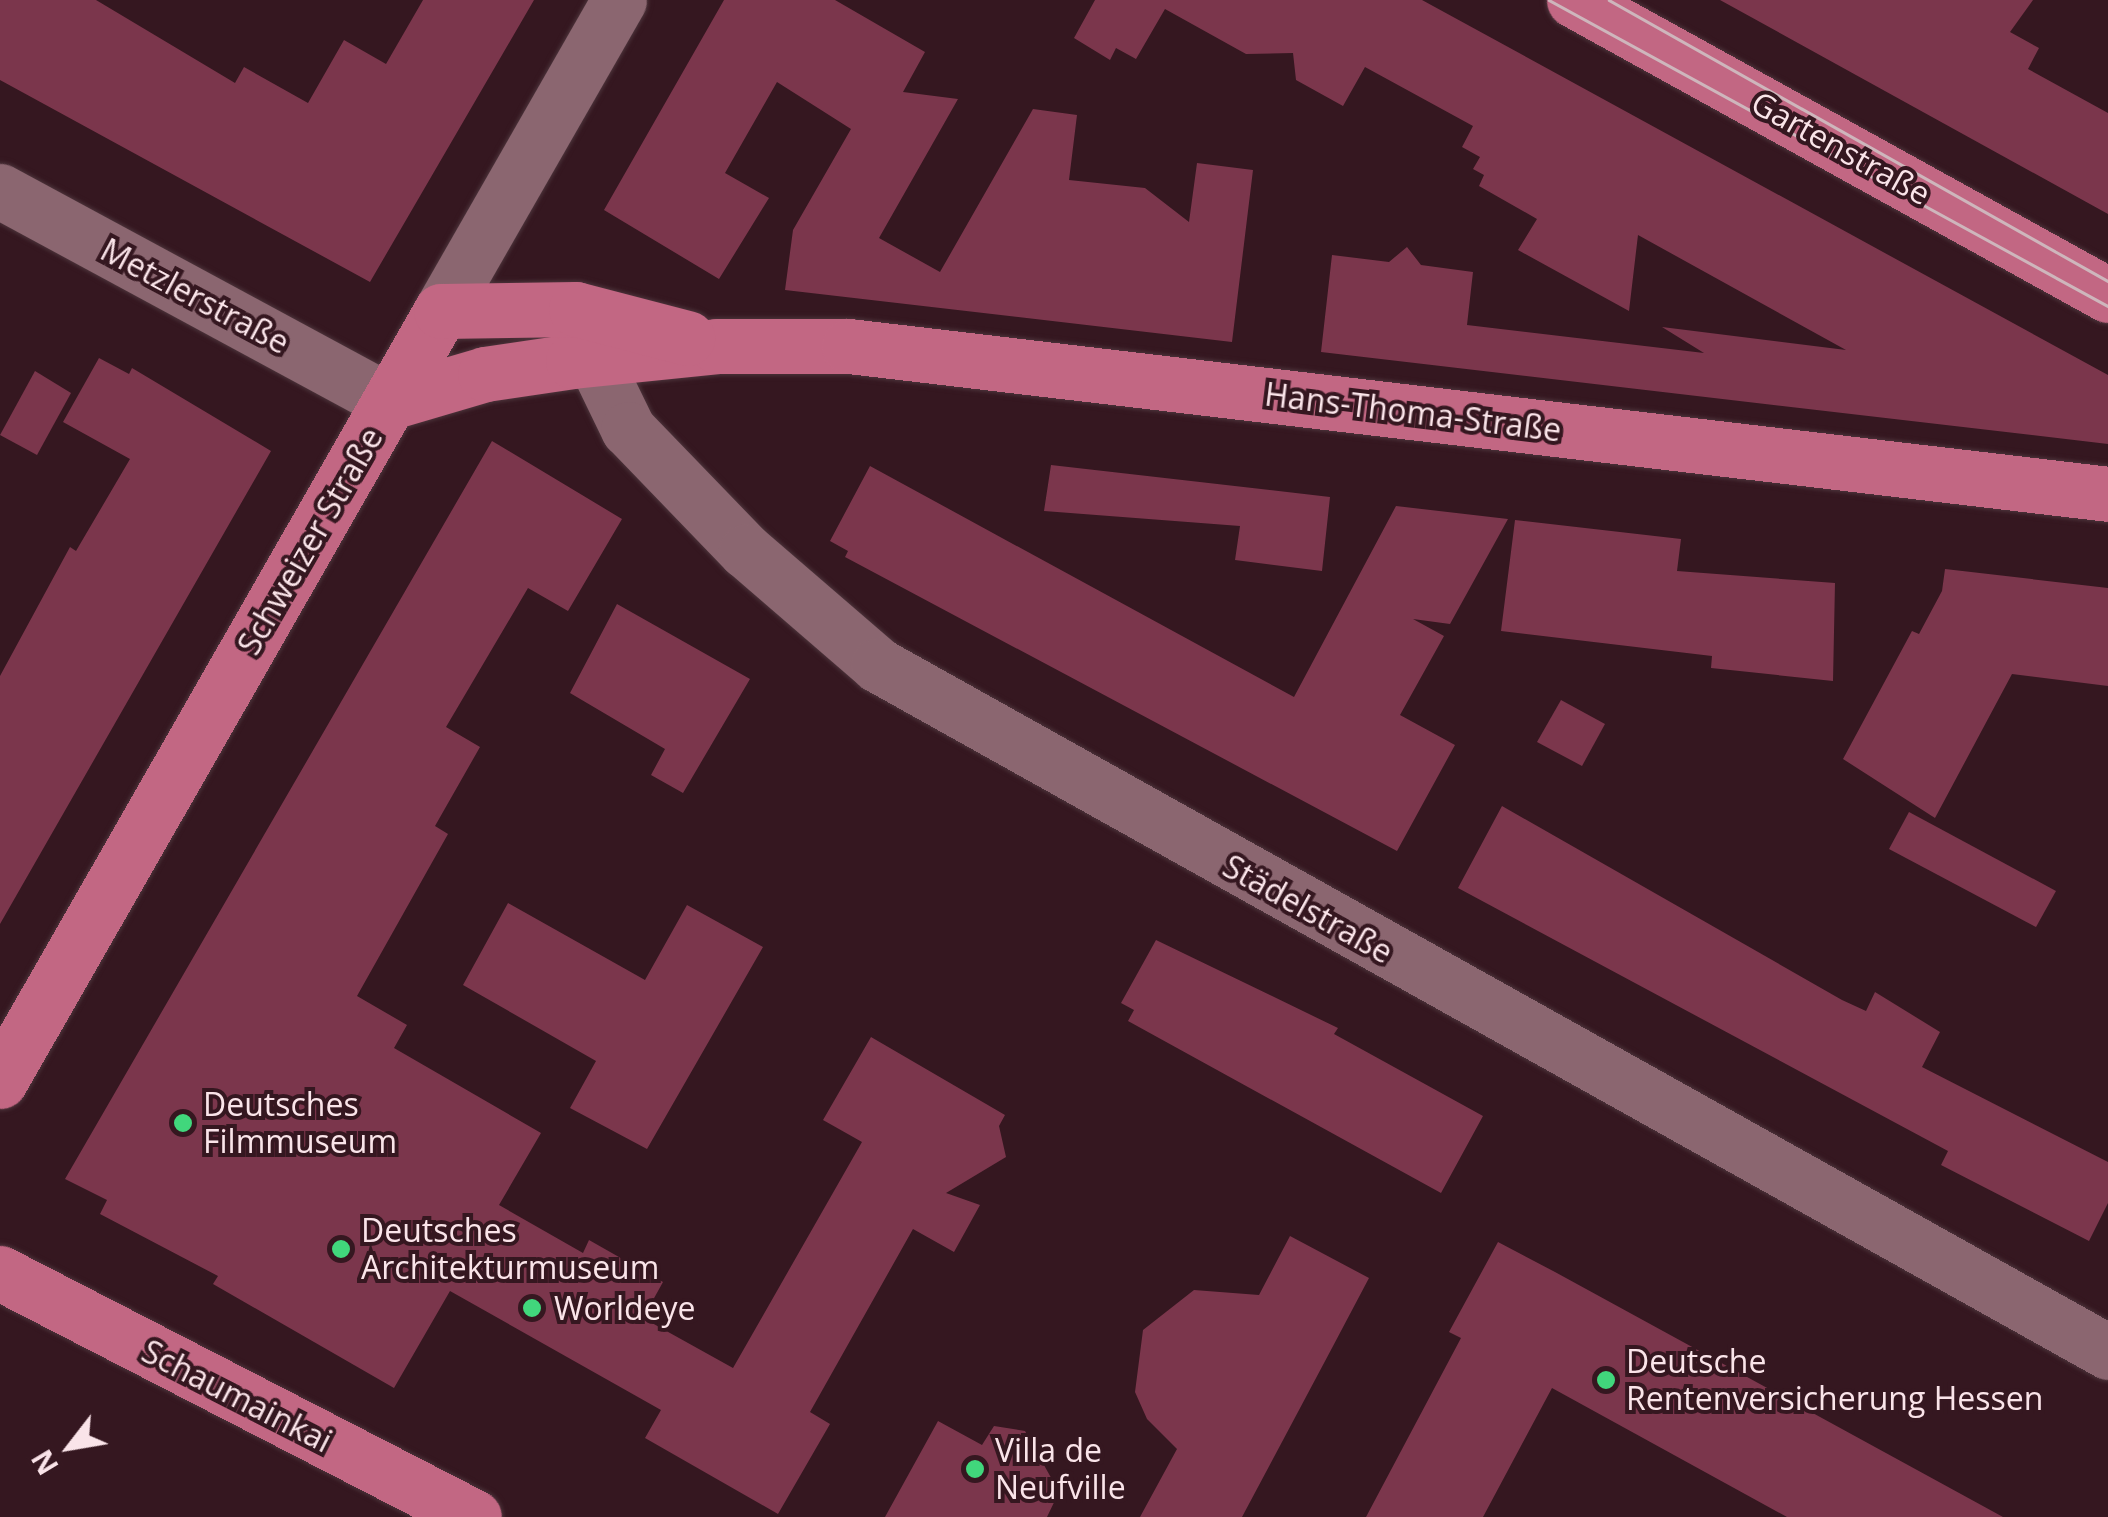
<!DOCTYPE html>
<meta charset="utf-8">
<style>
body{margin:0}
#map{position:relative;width:2108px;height:1517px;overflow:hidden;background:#351720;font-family:"Open Sans",sans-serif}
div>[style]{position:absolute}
.building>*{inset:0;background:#7b364c}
.roads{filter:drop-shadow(0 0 2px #4c343b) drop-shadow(0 0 2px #4c343b)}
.minor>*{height:55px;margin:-27.5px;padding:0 27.5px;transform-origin:27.5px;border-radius:27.5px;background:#8b6670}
.major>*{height:55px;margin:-27.5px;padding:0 27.5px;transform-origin:27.5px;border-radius:27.5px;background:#c26783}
.tram>*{height:2.5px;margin:-1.25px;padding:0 1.25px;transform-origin:1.25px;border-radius:1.25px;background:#ceb6bc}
.dots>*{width:28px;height:28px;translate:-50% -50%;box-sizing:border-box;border:5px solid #351720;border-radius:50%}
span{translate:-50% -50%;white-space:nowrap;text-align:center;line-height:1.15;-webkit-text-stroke:8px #351720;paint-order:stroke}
.street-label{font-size:32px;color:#fae4e9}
.poi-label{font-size:32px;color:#fae4e9}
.left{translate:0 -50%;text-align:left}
.north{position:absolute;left:20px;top:1397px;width:100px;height:100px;-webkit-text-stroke:8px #351720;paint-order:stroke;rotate:239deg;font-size:28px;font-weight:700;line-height:40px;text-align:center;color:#fae4e9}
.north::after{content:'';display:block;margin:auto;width:35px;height:45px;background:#fae4e9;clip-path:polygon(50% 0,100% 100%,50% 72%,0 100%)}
</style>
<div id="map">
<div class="building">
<i style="clip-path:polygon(0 0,96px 0,235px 83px,244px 67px,308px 103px,344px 40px,386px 64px,423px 0,534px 0,370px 282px,0 80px)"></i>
<i style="clip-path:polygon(724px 0,835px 0,925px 52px,903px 92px,958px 99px,879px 238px,940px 272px,1033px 109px,1077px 115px,1069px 180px,1145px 188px,1189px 222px,1197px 163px,1253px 170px,1232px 342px,785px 290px,793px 230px,851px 129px,777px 82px,725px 173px,769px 198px,719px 279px,604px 210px)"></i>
<i style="clip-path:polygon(1095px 0,1422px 0,2108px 375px,2108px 444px,1321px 352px,1332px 255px,1389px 262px,1407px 247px,1421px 265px,1473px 272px,1467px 325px,1704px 353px,1662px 327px,1846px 350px,1638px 235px,1629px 311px,1518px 250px,1537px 219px,1479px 186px,1484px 175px,1473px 169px,1480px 157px,1462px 147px,1473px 126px,1365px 67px,1343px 106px,1296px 80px,1293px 53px,1246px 54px,1165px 9px,1136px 59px,1116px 48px,1110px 60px,1074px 38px)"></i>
<i style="clip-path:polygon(1720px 0,2033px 0,2010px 32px,2039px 48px,2028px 69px,2108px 113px,2108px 214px)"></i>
<i style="clip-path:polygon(99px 358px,129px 374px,132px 368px,271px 451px,0 924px,0 676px,70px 547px,76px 551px,130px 459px,63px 422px)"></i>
<i style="clip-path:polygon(35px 371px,71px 393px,37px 455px,0 435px)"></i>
<i style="clip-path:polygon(492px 441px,622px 519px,568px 611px,528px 588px,446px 727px,480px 747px,435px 826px,448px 834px,357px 996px,407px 1025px,394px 1048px,541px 1133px,499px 1205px,583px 1253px,589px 1240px,663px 1282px,643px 1318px,733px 1368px,862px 1142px,823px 1120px,871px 1037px,1005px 1115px,999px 1126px,1006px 1157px,946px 1193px,980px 1205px,954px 1252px,913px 1229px,810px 1412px,830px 1424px,778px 1514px,645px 1438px,661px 1410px,450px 1291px,394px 1388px,213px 1284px,218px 1276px,100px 1214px,107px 1200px,65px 1179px)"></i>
<i style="clip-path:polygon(1051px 465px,1330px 497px,1322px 571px,1235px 560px,1240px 526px,1044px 511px)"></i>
<i style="clip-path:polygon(870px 466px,1294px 697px,1396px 506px,1508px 519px,1450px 624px,1413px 619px,1444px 636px,1400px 715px,1455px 745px,1397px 851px,845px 557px,848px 551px,830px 541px)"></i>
<i style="clip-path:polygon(1515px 520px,1681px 539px,1677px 571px,1835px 583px,1833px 681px,1711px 668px,1712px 656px,1501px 631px)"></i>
<i style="clip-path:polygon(1945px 569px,2108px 588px,2108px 686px,2012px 674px,1935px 818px,1843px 759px,1912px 631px,1919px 634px,1942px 591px)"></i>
<i style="clip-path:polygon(617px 604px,750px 679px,683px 793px,651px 775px,665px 749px,570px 693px)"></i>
<i style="clip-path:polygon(1561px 700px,1605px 724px,1582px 766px,1537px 742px)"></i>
<i style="clip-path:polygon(1502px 806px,1842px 1000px,1866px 1011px,1875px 992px,1940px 1032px,1922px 1067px,2108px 1162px,2108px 1203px,2089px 1241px,1941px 1165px,1948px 1151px,1458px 888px)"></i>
<i style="clip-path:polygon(1909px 812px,2056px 891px,2036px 927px,1889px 849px)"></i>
<i style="clip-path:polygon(508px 903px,645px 980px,687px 905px,763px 947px,647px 1149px,570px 1108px,596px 1061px,463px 985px)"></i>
<i style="clip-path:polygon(1156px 940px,1338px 1028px,1334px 1034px,1483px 1116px,1441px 1193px,1128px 1021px,1134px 1010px,1121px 1003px)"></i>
<i style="clip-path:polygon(1290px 1236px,1369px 1278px,1332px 1348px,1242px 1517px,1140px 1517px,1177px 1449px,1147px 1419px,1135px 1392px,1143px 1330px,1194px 1290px,1259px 1295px)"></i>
<i style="clip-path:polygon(1498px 1242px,1555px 1272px,2003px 1517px,1787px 1517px,1552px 1388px,1483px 1517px,1366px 1517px,1461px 1338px,1449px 1332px)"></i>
<i style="clip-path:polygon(938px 1421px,982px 1445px,994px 1426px,1025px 1431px,1059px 1492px,1047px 1517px,885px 1517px)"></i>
</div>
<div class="roads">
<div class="minor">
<i style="left:0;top:191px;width:443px;rotate:28.4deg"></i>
<i style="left:441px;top:311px;width:358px;rotate:-60.2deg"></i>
<i style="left:595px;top:361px;width:76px;rotate:64.1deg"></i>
<i style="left:628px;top:429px;width:170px;rotate:46deg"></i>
<i style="left:746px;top:551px;width:174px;rotate:40.8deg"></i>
<i style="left:878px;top:665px;width:1409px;rotate:29.18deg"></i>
</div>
<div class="major">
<i style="left:1574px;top:0;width:610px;rotate:28.92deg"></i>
<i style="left:390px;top:402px;width:99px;rotate:-16.4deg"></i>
<i style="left:485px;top:374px;width:89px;rotate:-8.4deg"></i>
<i style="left:573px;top:361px;width:145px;rotate:-5.9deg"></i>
<i style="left:717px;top:346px;width:132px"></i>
<i style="left:849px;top:346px;width:1268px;rotate:6.7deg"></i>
<i style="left:0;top:1081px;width:887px;rotate:-60.2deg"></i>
<i style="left:441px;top:311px;width:135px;rotate:-0.8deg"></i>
<i style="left:576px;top:309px;width:115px;rotate:14.6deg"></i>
<i style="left:0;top:1273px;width:533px;rotate:27.24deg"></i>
</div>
</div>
<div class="tram">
<i style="left:1549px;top:0;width:637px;rotate:28.7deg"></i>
<i style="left:1609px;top:0;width:573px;rotate:29.39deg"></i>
</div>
<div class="dots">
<i style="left:183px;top:1123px;background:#41d77c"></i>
<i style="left:341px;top:1249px;background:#41d77c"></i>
<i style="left:532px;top:1308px;background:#41d77c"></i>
<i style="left:1606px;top:1380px;background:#41d77c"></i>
<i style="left:975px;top:1469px;background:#41d77c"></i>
</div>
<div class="street-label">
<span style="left:1841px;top:148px;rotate:29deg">Gartenstraße</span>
<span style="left:195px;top:296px;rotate:28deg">Metzlerstraße</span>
<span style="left:1413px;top:412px;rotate:7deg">Hans-Thoma-Straße</span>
<span style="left:310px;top:541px;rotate:-60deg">Schweizer Straße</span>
<span style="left:1308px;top:909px;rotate:29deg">Städelstraße</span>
<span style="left:237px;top:1396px;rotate:27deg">Schaumainkai</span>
</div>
<div class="poi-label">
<span class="left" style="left:203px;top:1123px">Deutsches<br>Filmmuseum</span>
<span class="left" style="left:361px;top:1249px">Deutsches<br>Architekturmuseum</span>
<span class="left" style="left:554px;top:1308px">Worldeye</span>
<span class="left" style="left:1626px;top:1380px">Deutsche<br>Rentenversicherung Hessen</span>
<span class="left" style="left:995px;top:1469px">Villa de<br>Neufville</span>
</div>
<div class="north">N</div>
</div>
